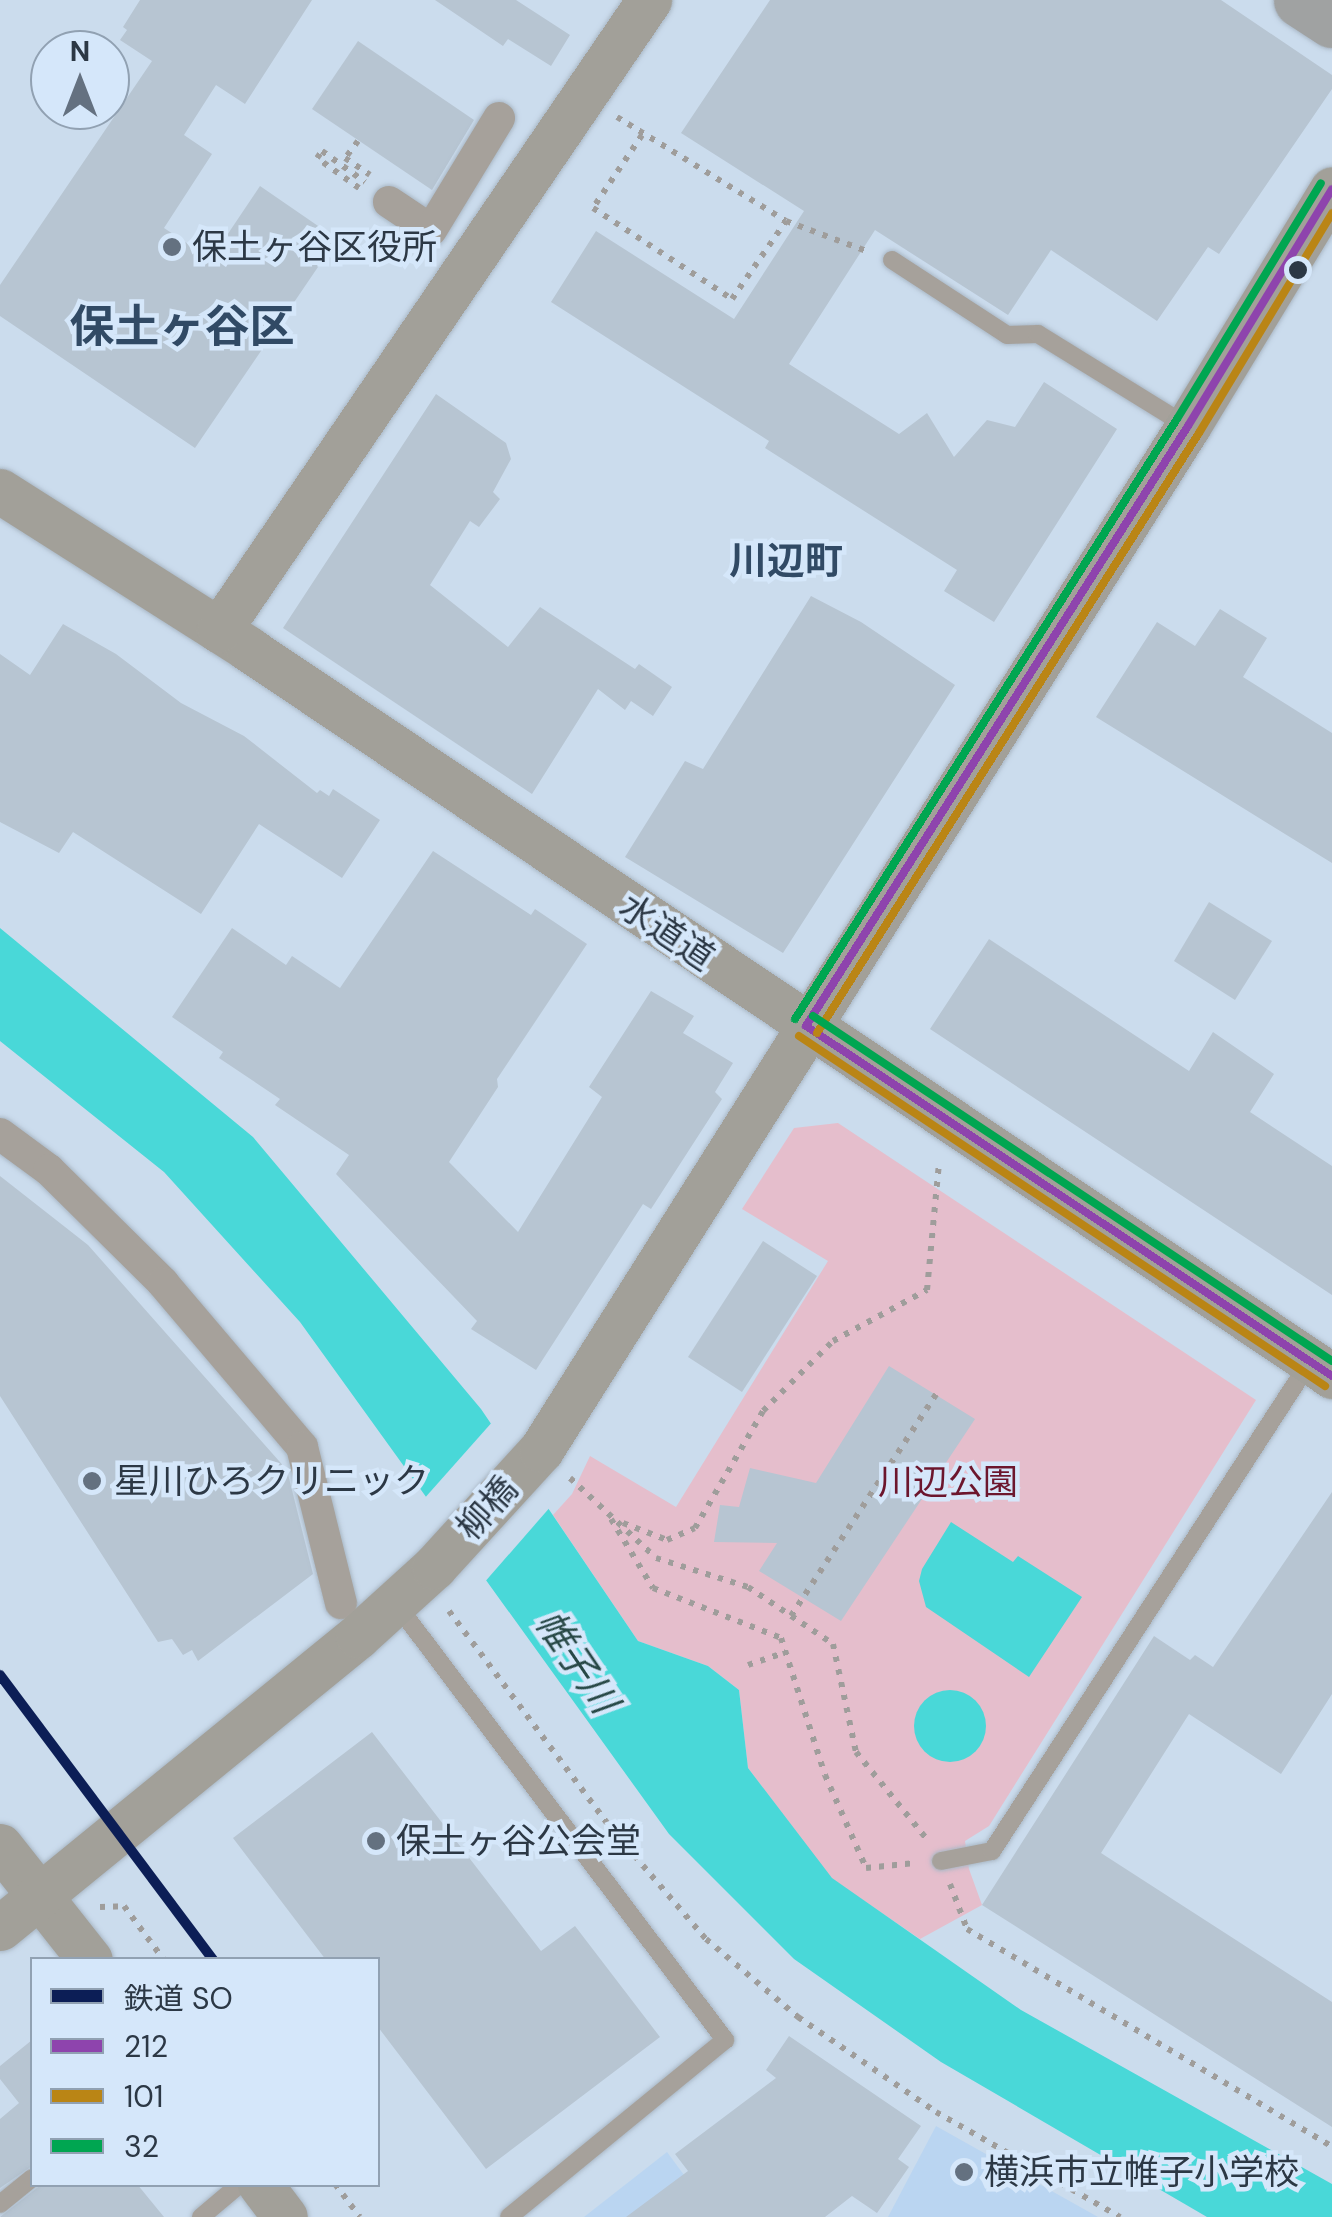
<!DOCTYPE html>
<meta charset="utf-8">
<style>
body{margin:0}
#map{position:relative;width:1332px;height:2217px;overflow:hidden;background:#cbdced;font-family:"DM Sans","Noto Sans JP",sans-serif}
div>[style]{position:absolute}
.built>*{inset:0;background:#bad5f1}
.green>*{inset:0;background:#e5becc}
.water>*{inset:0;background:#49d8d8}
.round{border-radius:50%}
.pier>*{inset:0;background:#cbdced}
.building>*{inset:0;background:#b7c5d2}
.path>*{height:6px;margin-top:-3px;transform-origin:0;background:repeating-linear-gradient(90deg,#9f9d9b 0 5px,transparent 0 13px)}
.roads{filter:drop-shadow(0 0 2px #aab8c6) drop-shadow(0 0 2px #aab8c6)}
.lane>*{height:18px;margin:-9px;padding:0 9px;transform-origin:9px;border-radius:9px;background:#a6a19b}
.street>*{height:32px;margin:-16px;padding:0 16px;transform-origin:16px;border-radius:16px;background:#a6a19b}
.secondary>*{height:45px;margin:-22.5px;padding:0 22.5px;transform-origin:22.5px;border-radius:22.5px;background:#a2a099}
.highway>*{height:55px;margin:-27.5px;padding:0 27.5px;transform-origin:27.5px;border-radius:27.5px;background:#a0a2a2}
.bus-1>*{height:8px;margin:-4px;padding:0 4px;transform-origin:4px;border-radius:4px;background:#8e44ad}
.bus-2>*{height:8px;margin:-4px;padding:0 4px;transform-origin:4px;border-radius:4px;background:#ba8515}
.bus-3>*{height:8px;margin:-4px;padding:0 4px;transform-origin:4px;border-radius:4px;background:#00a651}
.rail-1>*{height:10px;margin:-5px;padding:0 5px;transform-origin:5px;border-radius:5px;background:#0c1e56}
.dots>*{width:28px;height:28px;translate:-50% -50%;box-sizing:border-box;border:5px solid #d5e7fa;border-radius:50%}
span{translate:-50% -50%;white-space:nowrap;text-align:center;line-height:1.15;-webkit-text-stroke:9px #d5e7fa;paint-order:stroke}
.poi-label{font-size:35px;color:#2c3845}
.left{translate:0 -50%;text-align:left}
.street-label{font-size:35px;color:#2c3845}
.park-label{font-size:35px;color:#6c162d}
.neighbourhood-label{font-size:38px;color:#314a65;font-weight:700}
.water-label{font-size:38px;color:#274846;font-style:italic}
.district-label{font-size:45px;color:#314a65;font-weight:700}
.legend{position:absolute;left:30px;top:1957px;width:350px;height:230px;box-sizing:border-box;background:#d5e7fa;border:2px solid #91a1b2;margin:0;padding:12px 18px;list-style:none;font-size:30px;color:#2c3845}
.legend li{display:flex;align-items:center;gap:20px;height:50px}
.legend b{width:50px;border:2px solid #91a1b2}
.north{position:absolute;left:30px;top:30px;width:100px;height:100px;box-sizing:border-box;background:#d5e7fa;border:2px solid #91a1b2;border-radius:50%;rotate:0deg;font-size:28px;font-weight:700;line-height:40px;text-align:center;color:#2c3845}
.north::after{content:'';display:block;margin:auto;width:35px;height:45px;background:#647180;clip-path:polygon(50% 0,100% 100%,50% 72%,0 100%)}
</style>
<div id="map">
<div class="built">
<i style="clip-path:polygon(936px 2126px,1098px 2217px,888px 2217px)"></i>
<i style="clip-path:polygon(667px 2152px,715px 2217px,584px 2217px)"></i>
</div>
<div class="green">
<i style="clip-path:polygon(838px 1123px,1256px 1400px,989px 1826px,965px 1841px,969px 1869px,982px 1905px,920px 1939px,832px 1879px,748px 1768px,739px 1690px,708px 1666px,638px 1641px,553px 1515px,572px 1494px,590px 1456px,676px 1507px,828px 1261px,742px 1209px,794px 1128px)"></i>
</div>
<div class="water">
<i style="clip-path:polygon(0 928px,253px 1137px,481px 1409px,638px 1641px,708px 1666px,739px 1690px,748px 1768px,832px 1878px,1021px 2010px,1332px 2184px,1332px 2217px,1207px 2217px,941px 2062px,794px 1959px,669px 1834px,300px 1322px,164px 1172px,0 1041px)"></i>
<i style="clip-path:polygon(951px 1522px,1013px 1562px,1018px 1556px,1082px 1597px,1029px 1677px,926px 1607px,919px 1581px,922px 1569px)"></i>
<i class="round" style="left:914px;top:1690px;width:72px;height:72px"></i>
</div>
<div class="pier">
<i style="clip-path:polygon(494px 1420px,552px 1505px,483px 1584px,423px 1500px)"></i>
</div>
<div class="building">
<i style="clip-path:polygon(140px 0,312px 0,245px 104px,216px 85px,184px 135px,212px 154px,164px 228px,211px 259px,260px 186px,337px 239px,195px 448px,0 316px,0 285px,152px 61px,120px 40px,127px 30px,123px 27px)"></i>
<i style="clip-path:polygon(435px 0,516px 0,570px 35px,551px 66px,508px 39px,503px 46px)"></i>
<i style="clip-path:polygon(770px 0,1221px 0,1332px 75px,1332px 89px,1219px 254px,1208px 247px,1157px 321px,1051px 250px,1008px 315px,875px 230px,789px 364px,899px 434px,927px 413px,954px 457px,987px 420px,1015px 427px,1044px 382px,1117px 429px,994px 622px,944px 591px,957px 570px,765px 448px,769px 441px,551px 302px,596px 231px,734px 319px,804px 211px,681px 133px)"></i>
<i style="clip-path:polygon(358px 41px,474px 120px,432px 190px,312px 109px)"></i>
<i style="clip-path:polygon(436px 394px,506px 443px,511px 459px,493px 492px,500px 499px,479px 527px,470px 521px,430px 585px,508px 647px,540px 607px,635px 669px,639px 664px,672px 687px,653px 716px,631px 701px,625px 710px,598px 689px,532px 794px,283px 628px)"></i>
<i style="clip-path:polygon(811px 596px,861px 622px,955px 685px,783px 953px,625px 857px,685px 761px,703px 769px)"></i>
<i style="clip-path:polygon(1220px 609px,1267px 638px,1243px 677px,1332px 733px,1332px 863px,1096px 717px,1157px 622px,1195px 646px)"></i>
<i style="clip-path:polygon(63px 624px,116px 654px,181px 703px,244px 736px,317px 793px,320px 790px,329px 796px,333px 789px,380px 820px,342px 878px,259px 824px,201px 914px,73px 832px,59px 853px,0 822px,0 654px,30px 675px)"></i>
<i style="clip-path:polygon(433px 851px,531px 915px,535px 909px,587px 944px,497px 1079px,498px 1087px,449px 1162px,518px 1232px,602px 1097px,589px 1087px,651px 991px,694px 1016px,683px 1033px,733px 1063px,715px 1092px,722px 1099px,651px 1209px,643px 1204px,536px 1370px,471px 1329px,477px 1321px,336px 1174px,349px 1155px,275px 1105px,280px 1099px,219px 1058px,223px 1052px,172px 1017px,232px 928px,286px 965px,292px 956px,340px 988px)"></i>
<i style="clip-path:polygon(1209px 902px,1272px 941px,1235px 1000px,1174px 961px)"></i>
<i style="clip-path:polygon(989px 939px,1189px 1071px,1213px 1032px,1274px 1074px,1250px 1112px,1332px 1166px,1332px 1295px,930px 1029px)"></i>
<i style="clip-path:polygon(0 1176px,88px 1245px,287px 1470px,313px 1574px,198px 1661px,192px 1650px,183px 1655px,172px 1639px,158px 1642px,0 1396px)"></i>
<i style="clip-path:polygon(763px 1241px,817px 1276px,742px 1392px,688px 1357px)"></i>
<i style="clip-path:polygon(889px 1366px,975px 1419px,841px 1621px,759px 1571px,777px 1543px,714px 1542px,720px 1505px,739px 1507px,750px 1468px,816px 1483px)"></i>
<i style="clip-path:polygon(1332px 1492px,1332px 1694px,1281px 1774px,1189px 1714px,1101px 1853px,1332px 2002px,1332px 2127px,982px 1905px,1154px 1636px,1190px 1660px,1195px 1655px,1213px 1667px)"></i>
<i style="clip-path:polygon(372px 1732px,541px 1951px,575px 1926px,660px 2037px,486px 2169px,378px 2027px,378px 1960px,326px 1960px,233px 1838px)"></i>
<i style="clip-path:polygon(789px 2036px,921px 2126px,898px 2159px,909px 2167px,877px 2213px,852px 2196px,825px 2217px,626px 2217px,688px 2171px,675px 2154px,776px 2078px,766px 2070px)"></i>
<i style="clip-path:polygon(32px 2040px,32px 2166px,0 2188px,0 2119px,19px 2103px,0 2079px,0 2066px)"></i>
<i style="clip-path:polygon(42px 2184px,137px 2184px,164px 2217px,0 2217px)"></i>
</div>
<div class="path">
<i style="left:617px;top:117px;width:198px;rotate:31.6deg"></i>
<i style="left:786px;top:221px;width:89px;rotate:20.5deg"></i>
<i style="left:642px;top:135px;width:88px;rotate:123.9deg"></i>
<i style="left:593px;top:208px;width:166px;rotate:33.2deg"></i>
<i style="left:732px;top:299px;width:95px;rotate:-55.3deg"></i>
<i style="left:358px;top:141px;width:21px;rotate:127deg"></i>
<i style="left:345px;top:158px;width:30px;rotate:34deg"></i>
<i style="left:359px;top:188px;width:52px;rotate:-144.5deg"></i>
<i style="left:317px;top:158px;width:9px;rotate:-54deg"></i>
<i style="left:322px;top:151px;width:53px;rotate:35.8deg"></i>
<i style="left:570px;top:1478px;width:117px;rotate:42.9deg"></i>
<i style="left:656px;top:1558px;width:96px;rotate:17.5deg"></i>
<i style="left:748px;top:1587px;width:102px;rotate:33.8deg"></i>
<i style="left:833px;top:1644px;width:110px;rotate:78deg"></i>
<i style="left:856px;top:1752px;width:111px;rotate:50.9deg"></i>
<i style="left:611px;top:1519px;width:81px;rotate:58.7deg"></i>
<i style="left:653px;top:1588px;width:137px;rotate:21.3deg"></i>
<i style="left:781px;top:1638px;width:144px;rotate:72.2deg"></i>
<i style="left:825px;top:1775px;width:102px;rotate:66.2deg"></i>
<i style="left:866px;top:1868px;width:49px;rotate:-5.8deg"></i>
<i style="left:623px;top:1523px;width:47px;rotate:21.1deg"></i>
<i style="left:667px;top:1540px;width:30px;rotate:-23deg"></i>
<i style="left:695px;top:1528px;width:135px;rotate:-59.8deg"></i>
<i style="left:763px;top:1411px;width:99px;rotate:-45deg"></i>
<i style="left:833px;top:1341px;width:107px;rotate:-28.5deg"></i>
<i style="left:927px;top:1290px;width:128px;rotate:-84.6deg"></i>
<i style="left:449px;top:1611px;width:268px;rotate:53.3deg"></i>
<i style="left:609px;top:1826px;width:149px;rotate:49.4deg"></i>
<i style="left:706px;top:1939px;width:121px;rotate:40.3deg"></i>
<i style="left:798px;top:2017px;width:168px;rotate:34.5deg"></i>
<i style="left:936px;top:2112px;width:212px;rotate:29.7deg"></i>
<i style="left:791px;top:1616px;width:265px;rotate:-56.8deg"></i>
<i style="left:748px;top:1665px;width:40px;rotate:-18.9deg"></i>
<i style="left:950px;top:1884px;width:48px;rotate:69.3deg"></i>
<i style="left:967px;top:1929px;width:425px;rotate:30.8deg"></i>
<i style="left:100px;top:1907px;width:24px;rotate:-2deg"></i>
<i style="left:124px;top:1906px;width:67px;rotate:53.5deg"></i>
<i style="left:335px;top:2184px;width:41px;rotate:52.9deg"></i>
</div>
<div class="roads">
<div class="lane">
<i style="left:892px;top:260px;width:137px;rotate:33.1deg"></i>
<i style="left:1007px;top:335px;width:31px;rotate:-2deg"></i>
<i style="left:1038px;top:334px;width:175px;rotate:31.7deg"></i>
<i style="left:397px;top:1605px;width:545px;rotate:52.98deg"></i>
<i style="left:725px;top:2040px;width:279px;rotate:140.7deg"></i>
<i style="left:941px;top:1861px;width:52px;rotate:-11.1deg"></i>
<i style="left:992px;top:1851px;width:582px;rotate:-56.99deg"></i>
<i style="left:0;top:2204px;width:41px;rotate:-39.1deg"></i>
<i style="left:201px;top:2217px;width:51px;rotate:-40.2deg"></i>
</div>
<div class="street">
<i style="left:389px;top:202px;width:50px;rotate:33.7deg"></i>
<i style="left:431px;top:230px;width:131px;rotate:-58.7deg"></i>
<i style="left:0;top:1134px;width:61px;rotate:36.3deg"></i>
<i style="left:49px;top:1170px;width:161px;rotate:44.7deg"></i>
<i style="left:163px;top:1283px;width:215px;rotate:49.7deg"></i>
<i style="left:302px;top:1447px;width:161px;rotate:76deg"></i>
</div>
<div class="secondary">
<i style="left:0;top:491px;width:293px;rotate:32.4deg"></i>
<i style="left:247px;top:648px;width:1307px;rotate:33.86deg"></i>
<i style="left:219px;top:630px;width:763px;rotate:-55.68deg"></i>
<i style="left:0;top:1846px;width:145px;rotate:51.7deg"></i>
<i style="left:0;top:1928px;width:462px;rotate:-39.2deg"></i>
<i style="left:358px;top:1636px;width:103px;rotate:-42.2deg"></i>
<i style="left:434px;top:1567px;width:159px;rotate:-47.6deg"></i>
<i style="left:541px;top:1450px;width:1211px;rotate:-57.71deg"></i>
<i style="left:1188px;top:426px;width:277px;rotate:-58.7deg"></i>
<i style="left:260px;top:2184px;width:41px;rotate:52.9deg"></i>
</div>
<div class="highway">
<i style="left:1301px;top:0;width:37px;rotate:33deg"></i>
</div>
</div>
<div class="bus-1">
<i style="left:806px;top:1026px;width:711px;rotate:-57.52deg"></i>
<i style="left:1188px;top:426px;width:277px;rotate:-58.7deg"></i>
<i style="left:806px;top:1026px;width:632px;rotate:33.64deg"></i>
</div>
<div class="bus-2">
<i style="left:817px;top:1033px;width:711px;rotate:-57.52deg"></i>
<i style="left:1199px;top:433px;width:257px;rotate:-58.8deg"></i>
<i style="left:799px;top:1036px;width:632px;rotate:33.64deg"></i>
</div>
<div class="bus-3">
<i style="left:813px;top:1016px;width:623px;rotate:33.61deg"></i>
<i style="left:795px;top:1019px;width:711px;rotate:-57.52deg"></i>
<i style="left:1177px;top:419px;width:276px;rotate:-58.6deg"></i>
</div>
<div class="rail-1">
<i style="left:0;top:1675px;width:356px;rotate:53.2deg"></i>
</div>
<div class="dots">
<i style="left:172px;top:247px;background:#647180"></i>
<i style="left:1298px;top:270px;background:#2c3845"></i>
<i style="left:92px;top:1481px;background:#647180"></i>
<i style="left:376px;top:1841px;background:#647180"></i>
<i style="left:964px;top:2172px;background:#647180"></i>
</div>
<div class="poi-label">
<span class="left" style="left:192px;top:247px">保土ヶ谷区役所</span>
<span class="left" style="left:114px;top:1481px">星川ひろクリニック</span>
<span class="left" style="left:396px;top:1841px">保土ヶ谷公会堂</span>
<span class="left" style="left:984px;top:2172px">横浜市立帷子小学校</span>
</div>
<div class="street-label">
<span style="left:667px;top:932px;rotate:34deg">水道道</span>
<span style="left:487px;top:1508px;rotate:-48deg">柳橋</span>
</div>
<div class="park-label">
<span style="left:948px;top:1482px">川辺公園</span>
</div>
<div class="neighbourhood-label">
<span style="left:786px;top:562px">川辺町</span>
</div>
<div class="water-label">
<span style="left:576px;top:1662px;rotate:56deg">帷子川</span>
</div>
<div class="district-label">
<span style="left:182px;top:327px">保土ヶ谷区</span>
</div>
<ul class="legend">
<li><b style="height:12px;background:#0c1e56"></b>鉄道 SO</li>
<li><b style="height:12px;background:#8e44ad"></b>212</li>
<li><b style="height:12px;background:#ba8515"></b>101</li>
<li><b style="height:12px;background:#00a651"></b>32</li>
</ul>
<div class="north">N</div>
</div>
